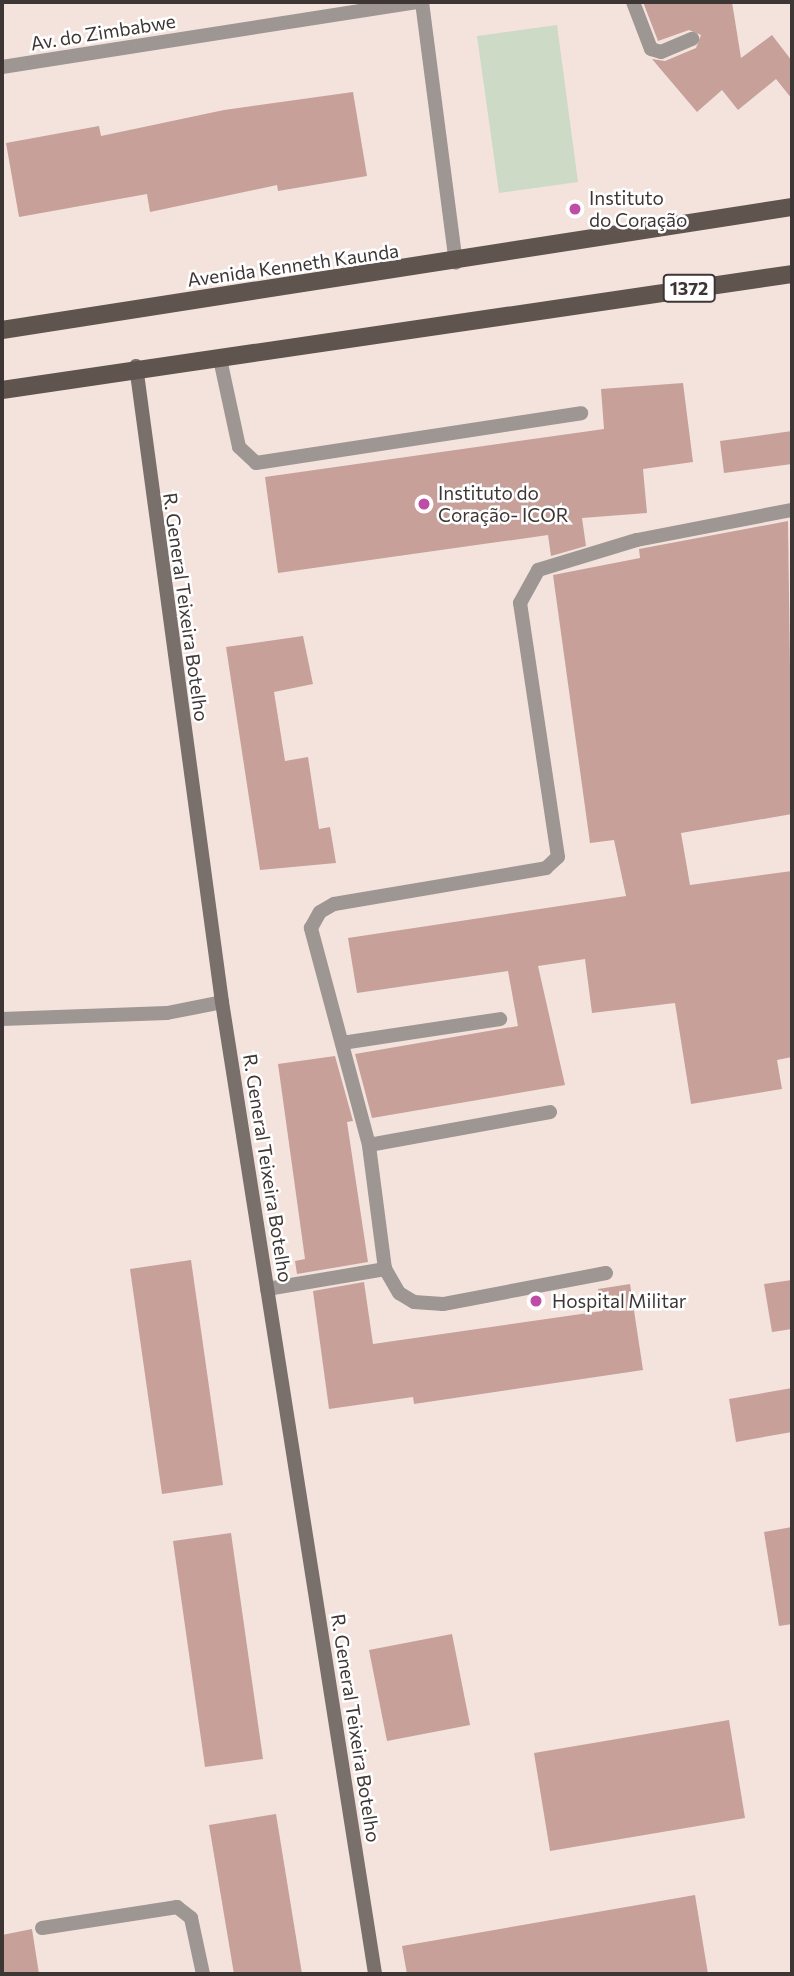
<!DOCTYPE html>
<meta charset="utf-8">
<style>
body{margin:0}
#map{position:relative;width:794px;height:1976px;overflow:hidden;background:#f4e3dd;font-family:Commissioner,sans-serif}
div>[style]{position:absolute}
.green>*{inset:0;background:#cddac5}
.building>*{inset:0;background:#c7a09a}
.lane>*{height:14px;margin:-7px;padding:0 7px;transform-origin:7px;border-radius:7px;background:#9d9693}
.street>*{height:14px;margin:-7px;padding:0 7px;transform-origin:7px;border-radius:7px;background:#9d9693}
.secondary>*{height:14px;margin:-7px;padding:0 7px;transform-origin:7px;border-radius:7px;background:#796f6b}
.primary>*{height:18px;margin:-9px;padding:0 9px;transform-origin:9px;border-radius:9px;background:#60544f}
.dots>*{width:19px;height:19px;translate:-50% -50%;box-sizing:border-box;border:4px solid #fff;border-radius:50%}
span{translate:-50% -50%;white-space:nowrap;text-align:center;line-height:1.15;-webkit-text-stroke:5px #fff;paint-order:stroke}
.shield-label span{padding:2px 5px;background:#fff;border:2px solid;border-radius:5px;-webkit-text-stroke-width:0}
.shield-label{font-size:18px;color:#3d3634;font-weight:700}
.street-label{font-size:19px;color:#3d3634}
.poi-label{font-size:19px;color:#3d3634}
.left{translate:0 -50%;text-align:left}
.frame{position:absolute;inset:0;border:4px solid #3d3634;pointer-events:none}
</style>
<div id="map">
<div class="green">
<i style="clip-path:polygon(557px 25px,578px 182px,499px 193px,477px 36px)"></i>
</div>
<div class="building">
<i style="clip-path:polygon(643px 2px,732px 2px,741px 58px,772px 35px,792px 61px,792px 99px,776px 79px,738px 110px,722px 90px,697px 112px,652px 59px,665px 61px,696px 48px,701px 35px,689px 30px,658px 41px)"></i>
<i style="clip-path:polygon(353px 92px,367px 176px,278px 191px,277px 185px,150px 212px,147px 194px,19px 217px,6px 143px,99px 126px,101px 136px,224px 110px)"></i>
<i style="clip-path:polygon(683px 383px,693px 462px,643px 469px,647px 513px,582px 518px,586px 546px,551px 556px,548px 535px,278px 573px,265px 477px,604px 429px,601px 389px)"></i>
<i style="clip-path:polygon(792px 431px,792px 464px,724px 473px,720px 441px)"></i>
<i style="clip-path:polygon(788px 521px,792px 814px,681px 833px,690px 885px,792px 871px,792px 1057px,777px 1060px,782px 1089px,691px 1104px,675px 1003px,592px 1013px,585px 959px,538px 966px,565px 1085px,372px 1118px,355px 1054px,518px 1026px,508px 971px,357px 993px,348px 938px,626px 896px,614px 840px,590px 843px,553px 575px,640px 558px,639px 549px)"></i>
<i style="clip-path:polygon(303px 636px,313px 684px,274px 692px,285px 761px,308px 757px,319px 829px,330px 827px,336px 863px,260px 870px,226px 647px)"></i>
<i style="clip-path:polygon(335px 1056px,353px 1121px,347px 1122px,368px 1262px,297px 1274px,295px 1261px,305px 1259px,278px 1064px)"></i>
<i style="clip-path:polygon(191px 1260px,223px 1485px,162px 1494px,130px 1269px)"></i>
<i style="clip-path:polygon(792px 1280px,792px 1329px,772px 1332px,764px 1284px)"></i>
<i style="clip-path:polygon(364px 1282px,373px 1344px,602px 1311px,598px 1289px,630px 1284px,643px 1370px,414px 1404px,413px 1397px,329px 1409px,313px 1291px)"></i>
<i style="clip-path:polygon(792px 1388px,792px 1432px,736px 1442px,729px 1399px)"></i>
<i style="clip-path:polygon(792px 1527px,792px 1624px,779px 1626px,764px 1532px)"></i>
<i style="clip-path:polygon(231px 1533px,263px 1759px,205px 1767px,173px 1541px)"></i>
<i style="clip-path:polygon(452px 1634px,470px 1725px,387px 1741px,369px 1650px)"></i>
<i style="clip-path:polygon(729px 1720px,745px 1818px,550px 1851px,534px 1753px)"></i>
<i style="clip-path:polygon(276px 1814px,302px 1974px,234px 1974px,209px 1825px)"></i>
<i style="clip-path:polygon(695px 1895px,708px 1974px,407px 1974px,402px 1946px)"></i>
<i style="clip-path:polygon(32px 1929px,39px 1974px,2px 1974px,2px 1935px)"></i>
</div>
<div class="lane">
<i style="left:633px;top:2px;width:50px;rotate:69deg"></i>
<i style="left:651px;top:49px;width:10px;rotate:17deg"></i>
<i style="left:661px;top:52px;width:34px;rotate:-23deg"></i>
<i style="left:220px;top:359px;width:90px;rotate:77.8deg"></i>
<i style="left:239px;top:447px;width:23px;rotate:43deg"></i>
<i style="left:256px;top:463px;width:329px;rotate:-8.7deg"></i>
<i style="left:2px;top:1019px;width:165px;rotate:-2.1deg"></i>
<i style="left:167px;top:1013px;width:56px;rotate:-11.3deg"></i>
<i style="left:342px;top:1043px;width:160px;rotate:-8.6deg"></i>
<i style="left:369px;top:1145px;width:184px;rotate:-10.3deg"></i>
<i style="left:606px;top:1273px;width:166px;rotate:169.2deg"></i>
<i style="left:443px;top:1304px;width:29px;rotate:-176deg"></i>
<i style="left:414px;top:1302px;width:17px;rotate:-149deg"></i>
<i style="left:399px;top:1293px;width:28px;rotate:-120deg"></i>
<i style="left:385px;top:1269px;width:125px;rotate:-97.4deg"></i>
<i style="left:369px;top:1145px;width:225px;rotate:-105deg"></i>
<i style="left:311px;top:928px;width:18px;rotate:-61deg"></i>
<i style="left:320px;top:912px;width:16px;rotate:-30deg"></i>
<i style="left:334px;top:904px;width:215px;rotate:-9.6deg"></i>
<i style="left:546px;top:868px;width:16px;rotate:-43deg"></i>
<i style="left:558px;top:857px;width:257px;rotate:-98.5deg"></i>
<i style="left:520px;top:603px;width:38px;rotate:-61deg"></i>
<i style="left:538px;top:570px;width:103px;rotate:-16.9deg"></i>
<i style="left:637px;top:540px;width:158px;rotate:-11deg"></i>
<i style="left:267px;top:1289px;width:120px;rotate:-9.6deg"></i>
<i style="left:42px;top:1928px;width:137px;rotate:-8.8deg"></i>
<i style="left:177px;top:1907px;width:18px;rotate:38deg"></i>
<i style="left:191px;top:1918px;width:57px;rotate:77.9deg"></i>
</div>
<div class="street">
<i style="left:422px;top:2px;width:263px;rotate:82.6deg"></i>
<i style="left:2px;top:67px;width:420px;rotate:-8.9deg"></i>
</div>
<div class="secondary">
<i style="left:136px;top:366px;width:642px;rotate:82.3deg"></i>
<i style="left:222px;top:1002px;width:984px;rotate:81.05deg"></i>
</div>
<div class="primary">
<i style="left:2px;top:330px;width:800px;rotate:-8.85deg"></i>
<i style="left:2px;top:390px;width:798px;rotate:-8.35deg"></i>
</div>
<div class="dots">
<i style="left:575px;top:209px;background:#be4da8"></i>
<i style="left:424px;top:504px;background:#be4da8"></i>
<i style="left:536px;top:1301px;background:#be4da8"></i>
</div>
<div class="shield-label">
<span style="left:689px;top:288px">1372</span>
</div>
<div class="street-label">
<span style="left:103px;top:32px;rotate:-9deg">Av. do Zimbabwe</span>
<span style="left:293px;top:265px;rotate:-8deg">Avenida Kenneth Kaunda</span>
<span style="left:186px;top:607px;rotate:82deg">R. General Teixeira Botelho</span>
<span style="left:268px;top:1168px;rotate:81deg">R. General Teixeira Botelho</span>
<span style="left:356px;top:1728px;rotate:81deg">R. General Teixeira Botelho</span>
</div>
<div class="poi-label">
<span class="left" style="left:589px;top:209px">Instituto<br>do Coração</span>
<span class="left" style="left:438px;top:504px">Instituto do<br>Coração- ICOR</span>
<span class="left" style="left:552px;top:1301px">Hospital Militar</span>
</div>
<div class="frame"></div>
</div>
